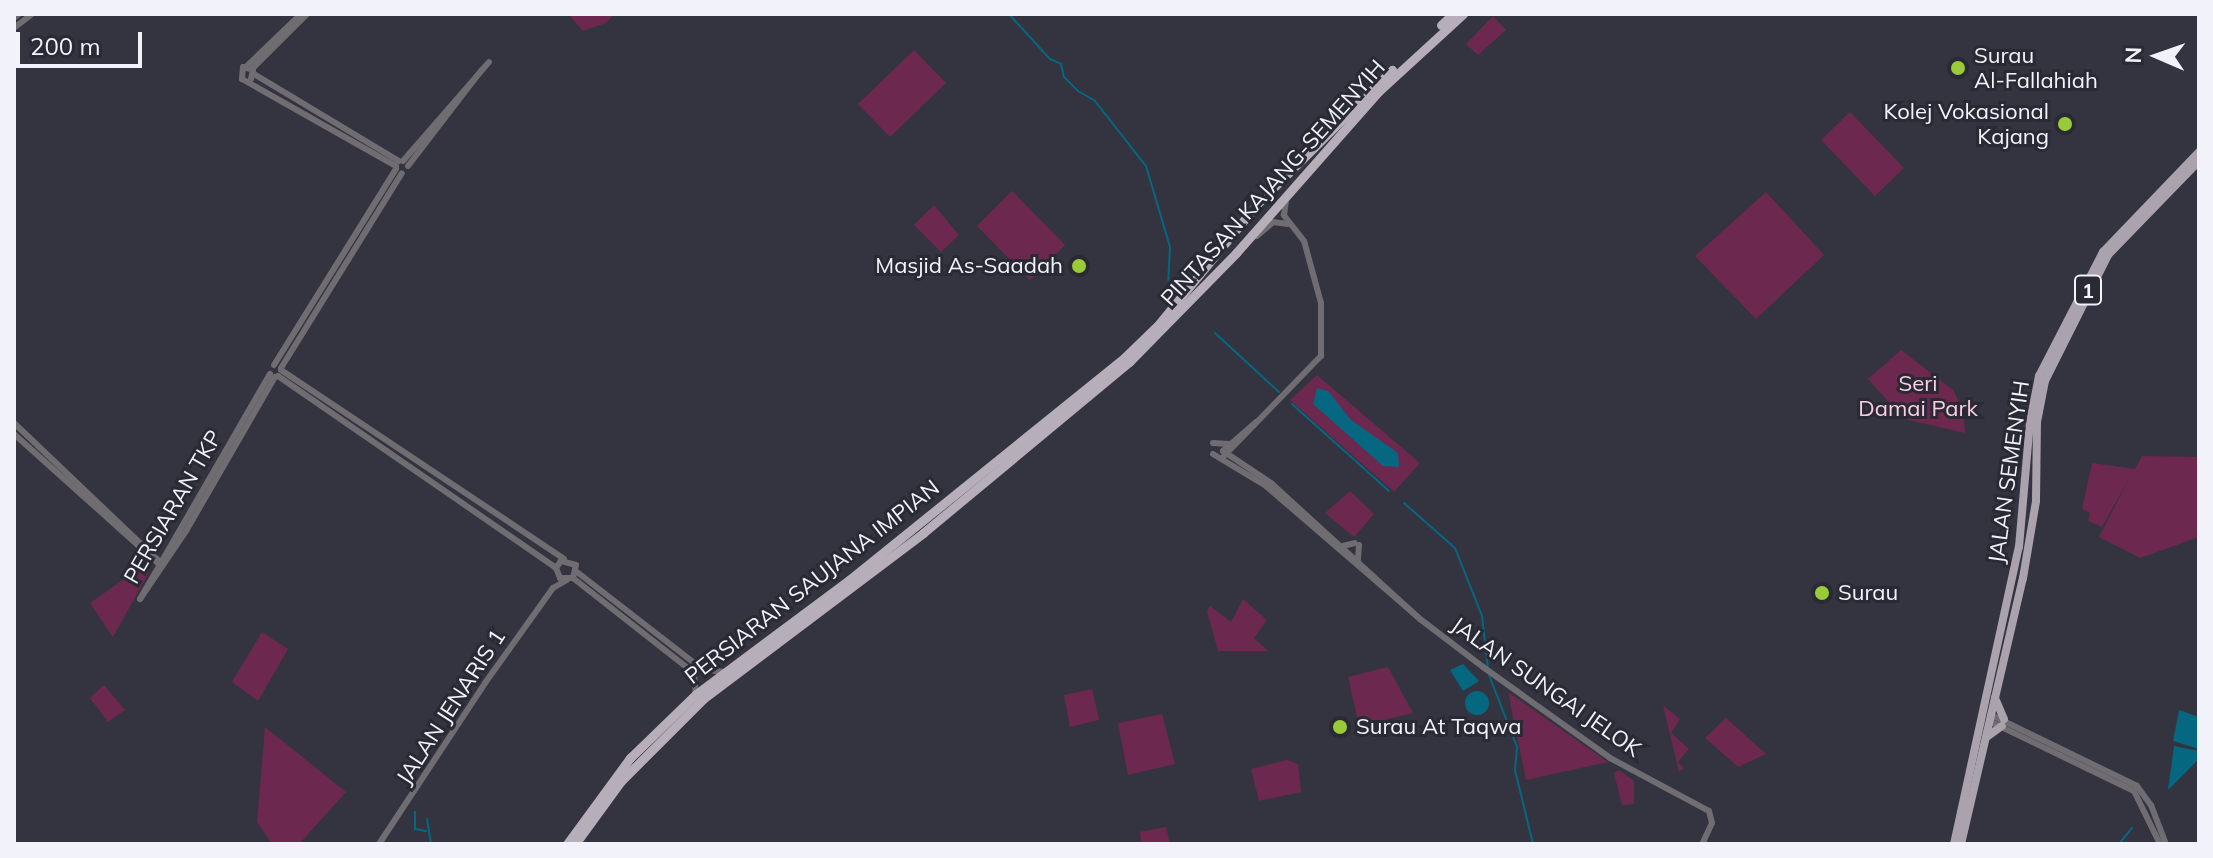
<!DOCTYPE html>
<style>
body{margin:0}
#map{position:relative;width:2213px;height:858px;overflow:hidden;background:#343440;font-family:Mulish,sans-serif}
div>[style]{position:absolute}
.green>*{inset:0;background:#6c284e}
.water>*{inset:0;background:#066780}
.round{border-radius:50%}
.stream>*{height:2px;margin:-1px;padding:0 1px;transform-origin:1px;border-radius:1px;background:#066780}
.tertiary>*{height:6px;margin:-3px;padding:0 3px;transform-origin:3px;border-radius:3px;background:#706d72}
.primary>*{height:8px;margin:-4px;padding:0 4px;transform-origin:4px;border-radius:4px;background:#aaa3ad}
.trunk>*{height:9px;margin:-4.5px;padding:0 4.5px;transform-origin:4.5px;border-radius:4.5px;background:#b6aeb8}
.dots>*{width:22px;height:22px;translate:-50% -50%;box-sizing:border-box;border:4px solid #2a2a35;border-radius:50%}
span{translate:-50% -50%;white-space:nowrap;text-align:center;line-height:1.15;-webkit-text-stroke:6px #2a2a35;paint-order:stroke}
.shield-label span{padding:2px 6px;background:#2a2a35;border:2px solid;border-radius:6px;-webkit-text-stroke-width:0}
.shield-label{font-size:20px;color:#f2f2fa;font-weight:700}
.poi-label{font-size:22px;color:#f2f2fa}
.left{translate:0 -50%;text-align:left}
.right{translate:-100% -50%;text-align:right}
.street-label{font-size:22px;color:#f2f2fa}
.park-label{font-size:22px;color:#f9cee2}
.frame{position:absolute;inset:0;border:16px solid #f2f2fa;pointer-events:none}
.north{position:absolute;left:2117px;top:16px;width:80px;height:80px;-webkit-text-stroke:6px #2a2a35;paint-order:stroke;rotate:272deg;font-size:22px;font-weight:700;line-height:32px;text-align:center;color:#f2f2fa}
.north::after{content:'';display:block;margin:auto;width:28px;height:36px;background:#f2f2fa;clip-path:polygon(50% 0,100% 100%,50% 72%,0 100%)}
.scale{position:absolute;left:16px;top:32px;width:126px;height:36px;box-sizing:border-box;border:4px solid #f2f2fa;border-top:0;padding-left:10px;font-size:24px;line-height:28px;white-space:nowrap;color:#f2f2fa;-webkit-text-stroke:6px #2a2a35;paint-order:stroke}
</style>
<div id="map">
<div class="green">
<i style="clip-path:polygon(568px 14px,614px 14px,606px 23px,583px 31px)"></i>
<i style="clip-path:polygon(1493px 16px,1506px 30px,1478px 55px,1466px 44px)"></i>
<i style="clip-path:polygon(914px 50px,946px 83px,890px 137px,858px 104px)"></i>
<i style="clip-path:polygon(1850px 112px,1904px 168px,1875px 196px,1821px 140px)"></i>
<i style="clip-path:polygon(1012px 191px,1065px 245px,1030px 280px,977px 226px)"></i>
<i style="clip-path:polygon(1766px 192px,1824px 255px,1756px 319px,1695px 256px)"></i>
<i style="clip-path:polygon(934px 205px,959px 235px,941px 252px,914px 225px)"></i>
<i style="clip-path:polygon(1901px 350px,1953px 390px,1963px 409px,1965px 433px,1904px 419px,1868px 379px)"></i>
<i style="clip-path:polygon(1317px 375px,1420px 463px,1394px 492px,1290px 400px)"></i>
<i style="clip-path:polygon(2142px 456px,2199px 457px,2199px 537px,2140px 558px,2099px 537px,2130px 477px,2102px 527px,2088px 521px,2090px 513px,2082px 509px,2092px 463px,2135px 469px)"></i>
<i style="clip-path:polygon(1350px 491px,1374px 514px,1354px 537px,1325px 513px)"></i>
<i style="clip-path:polygon(148px 562px,148px 574px,113px 637px,90px 603px)"></i>
<i style="clip-path:polygon(1243px 599px,1267px 620px,1254px 638px,1268px 651px,1218px 651px,1207px 611px,1210px 606px,1231px 622px)"></i>
<i style="clip-path:polygon(262px 632px,288px 649px,258px 701px,232px 682px)"></i>
<i style="clip-path:polygon(1388px 667px,1413px 713px,1359px 726px,1348px 677px)"></i>
<i style="clip-path:polygon(104px 685px,125px 710px,108px 722px,90px 698px)"></i>
<i style="clip-path:polygon(1092px 689px,1099px 720px,1070px 727px,1064px 695px)"></i>
<i style="clip-path:polygon(1508px 692px,1608px 762px,1526px 780px)"></i>
<i style="clip-path:polygon(1663px 705px,1680px 719px,1671px 733px,1689px 749px,1678px 762px,1684px 768px,1679px 772px)"></i>
<i style="clip-path:polygon(1162px 714px,1175px 764px,1128px 775px,1118px 723px)"></i>
<i style="clip-path:polygon(1726px 718px,1766px 754px,1738px 767px,1705px 738px)"></i>
<i style="clip-path:polygon(265px 727px,346px 792px,299px 844px,272px 844px,257px 822px)"></i>
<i style="clip-path:polygon(1287px 760px,1298px 764px,1301px 792px,1259px 801px,1251px 769px)"></i>
<i style="clip-path:polygon(1619px 770px,1634px 781px,1634px 804px,1622px 805px,1614px 773px)"></i>
<i style="clip-path:polygon(1166px 827px,1170px 844px,1141px 844px,1140px 832px)"></i>
</div>
<div class="water">
<i style="clip-path:polygon(1317px 388px,1328px 391px,1351px 420px,1398px 453px,1399px 467px,1383px 466px,1313px 404px)"></i>
<i style="clip-path:polygon(1463px 664px,1479px 681px,1463px 691px,1450px 670px)"></i>
<i class="round" style="left:1465px;top:691px;width:24px;height:24px"></i>
<i style="clip-path:polygon(2179px 710px,2199px 717px,2199px 749px,2173px 741px)"></i>
<i style="clip-path:polygon(2174px 746px,2199px 751px,2199px 759px,2168px 790px)"></i>
</div>
<div class="stream">
<i style="left:1009px;top:14px;width:61px;rotate:47.7deg"></i>
<i style="left:1050px;top:59px;width:12px;rotate:24deg"></i>
<i style="left:1061px;top:64px;width:13px;rotate:77deg"></i>
<i style="left:1064px;top:77px;width:20px;rotate:45deg"></i>
<i style="left:1078px;top:91px;width:20px;rotate:30deg"></i>
<i style="left:1095px;top:101px;width:83px;rotate:51.9deg"></i>
<i style="left:1146px;top:166px;width:84px;rotate:73.5deg"></i>
<i style="left:1170px;top:247px;width:33px;rotate:93deg"></i>
<i style="left:1215px;top:333px;width:87px;rotate:42.7deg"></i>
<i style="left:1292px;top:404px;width:130px;rotate:41.9deg"></i>
<i style="left:1404px;top:503px;width:68px;rotate:41.4deg"></i>
<i style="left:1455px;top:548px;width:73px;rotate:68.3deg"></i>
<i style="left:1482px;top:616px;width:53px;rotate:83.5deg"></i>
<i style="left:1489px;top:675px;width:77px;rotate:68.7deg"></i>
<i style="left:1517px;top:747px;width:23px;rotate:95deg"></i>
<i style="left:1515px;top:770px;width:76px;rotate:76.3deg"></i>
<i style="left:415px;top:812px;width:17px;rotate:90deg"></i>
<i style="left:415px;top:829px;width:11px;rotate:10deg"></i>
<i style="left:427px;top:819px;width:25px;rotate:81deg"></i>
<i style="left:2119px;top:844px;width:21px;rotate:-51deg"></i>
</div>
<div class="tertiary">
<i style="left:14px;top:18px;width:6px;rotate:-39deg"></i>
<i style="left:14px;top:28px;width:23px;rotate:-38deg"></i>
<i style="left:247px;top:66px;width:75px;rotate:-43.9deg"></i>
<i style="left:252px;top:69px;width:78px;rotate:-45deg"></i>
<i style="left:254px;top:74px;width:169px;rotate:31deg"></i>
<i style="left:251px;top:79px;width:9px;rotate:-77deg"></i>
<i style="left:253px;top:70px;width:10px;rotate:-163deg"></i>
<i style="left:243px;top:67px;width:12px;rotate:95deg"></i>
<i style="left:242px;top:79px;width:177px;rotate:29.5deg"></i>
<i style="left:403px;top:161px;width:131px;rotate:-49deg"></i>
<i style="left:408px;top:166px;width:120px;rotate:-52.5deg"></i>
<i style="left:1257px;top:236px;width:21px;rotate:-41deg"></i>
<i style="left:1273px;top:222px;width:15px;rotate:8deg"></i>
<i style="left:274px;top:365px;width:231px;rotate:-58.1deg"></i>
<i style="left:281px;top:368px;width:229px;rotate:-58.2deg"></i>
<i style="left:281px;top:370px;width:340px;rotate:33.7deg"></i>
<i style="left:278px;top:376px;width:338px;rotate:34.6deg"></i>
<i style="left:14px;top:423px;width:204px;rotate:43.6deg"></i>
<i style="left:14px;top:434px;width:198px;rotate:41.9deg"></i>
<i style="left:1213px;top:443px;width:16px;rotate:4deg"></i>
<i style="left:1223px;top:451px;width:58px;rotate:33.7deg"></i>
<i style="left:1271px;top:483px;width:202px;rotate:42.4deg"></i>
<i style="left:1420px;top:619px;width:79px;rotate:37.3deg"></i>
<i style="left:1483px;top:667px;width:156px;rotate:35.6deg"></i>
<i style="left:1610px;top:758px;width:112px;rotate:28.2deg"></i>
<i style="left:1709px;top:811px;width:12px;rotate:76deg"></i>
<i style="left:1712px;top:823px;width:23px;rotate:115deg"></i>
<i style="left:1223px;top:451px;width:44px;rotate:-41.3deg"></i>
<i style="left:1213px;top:454px;width:62px;rotate:31.1deg"></i>
<i style="left:1266px;top:486px;width:201px;rotate:40.8deg"></i>
<i style="left:1223px;top:457px;width:141px;rotate:-45.9deg"></i>
<i style="left:1321px;top:356px;width:53px;rotate:-90deg"></i>
<i style="left:1321px;top:303px;width:64px;rotate:-105.3deg"></i>
<i style="left:1304px;top:241px;width:33px;rotate:-128deg"></i>
<i style="left:1284px;top:215px;width:15px;rotate:-82deg"></i>
<i style="left:1343px;top:546px;width:12px;rotate:-14deg"></i>
<i style="left:1358px;top:559px;width:14px;rotate:-86deg"></i>
<i style="left:577px;top:572px;width:158px;rotate:37.8deg"></i>
<i style="left:702px;top:669px;width:22px;rotate:8deg"></i>
<i style="left:573px;top:578px;width:13px;rotate:-77deg"></i>
<i style="left:576px;top:565px;width:16px;rotate:-165deg"></i>
<i style="left:561px;top:561px;width:9px;rotate:126deg"></i>
<i style="left:556px;top:568px;width:11px;rotate:68deg"></i>
<i style="left:560px;top:578px;width:13px"></i>
<i style="left:573px;top:578px;width:154px;rotate:38.1deg"></i>
<i style="left:694px;top:673px;width:21px;rotate:85deg"></i>
<i style="left:140px;top:599px;width:82px;rotate:-55.9deg"></i>
<i style="left:186px;top:531px;width:178px;rotate:-60deg"></i>
<i style="left:140px;top:599px;width:260px;rotate:-60deg"></i>
<i style="left:1991px;top:715px;width:162px;rotate:25.9deg"></i>
<i style="left:2137px;top:786px;width:24px;rotate:54deg"></i>
<i style="left:2151px;top:805px;width:42px;rotate:69deg"></i>
<i style="left:1989px;top:721px;width:161px;rotate:25.8deg"></i>
<i style="left:2134px;top:791px;width:59px;rotate:63.9deg"></i>
<i style="left:379px;top:844px;width:193px;rotate:-56.6deg"></i>
<i style="left:485px;top:683px;width:117px;rotate:-54.4deg"></i>
<i style="left:553px;top:588px;width:16px;rotate:-30deg"></i>
</div>
<div class="primary">
<i style="left:1995px;top:698px;width:23px;rotate:67deg"></i>
<i style="left:1988px;top:736px;width:17px;rotate:-36deg"></i>
<i style="left:1954px;top:844px;width:304px;rotate:-77.7deg"></i>
<i style="left:2019px;top:547px;width:125px;rotate:-85deg"></i>
<i style="left:2030px;top:422px;width:47px;rotate:-78.9deg"></i>
<i style="left:2039px;top:376px;width:140px;rotate:-62.7deg"></i>
<i style="left:2103px;top:252px;width:139px;rotate:-46.2deg"></i>
<i style="left:1961px;top:844px;width:273px;rotate:-76.9deg"></i>
<i style="left:2023px;top:578px;width:78px;rotate:-80.4deg"></i>
<i style="left:2036px;top:501px;width:79px;rotate:-89.3deg"></i>
<i style="left:2037px;top:422px;width:42px;rotate:-79deg"></i>
<i style="left:2045px;top:381px;width:141px;rotate:-63.4deg"></i>
<i style="left:2108px;top:255px;width:131px;rotate:-45.9deg"></i>
</div>
<div class="trunk">
<i style="left:1441px;top:25px;width:16px;rotate:-43deg"></i>
<i style="left:567px;top:844px;width:107px;rotate:-53.8deg"></i>
<i style="left:630px;top:758px;width:92px;rotate:-44.1deg"></i>
<i style="left:696px;top:694px;width:191px;rotate:-36.7deg"></i>
<i style="left:849px;top:580px;width:353px;rotate:-38.9deg"></i>
<i style="left:1124px;top:358px;width:47px;rotate:-44.1deg"></i>
<i style="left:1158px;top:325px;width:158px;rotate:-50.7deg"></i>
<i style="left:1258px;top:203px;width:189px;rotate:-44.8deg"></i>
<i style="left:575px;top:844px;width:78px;rotate:-53.9deg"></i>
<i style="left:621px;top:781px;width:116px;rotate:-45deg"></i>
<i style="left:703px;top:699px;width:276px;rotate:-37deg"></i>
<i style="left:923px;top:533px;width:268px;rotate:-39.7deg"></i>
<i style="left:1129px;top:362px;width:153px;rotate:-45.5deg"></i>
<i style="left:1236px;top:253px;width:216px;rotate:-48.6deg"></i>
<i style="left:1379px;top:91px;width:114px;rotate:-42.5deg"></i>
</div>
<div class="dots">
<i style="left:1958px;top:68px;background:#98cb37"></i>
<i style="left:2065px;top:124px;background:#98cb37"></i>
<i style="left:1079px;top:266px;background:#98cb37"></i>
<i style="left:1822px;top:593px;background:#98cb37"></i>
<i style="left:1340px;top:727px;background:#98cb37"></i>
</div>
<div class="shield-label">
<span style="left:2088px;top:290px">1</span>
</div>
<div class="poi-label">
<span class="left" style="left:1974px;top:68px">Surau<br>Al-Fallahiah</span>
<span class="right" style="left:2049px;top:124px">Kolej Vokasional<br>Kajang</span>
<span class="right" style="left:1063px;top:266px">Masjid As-Saadah</span>
<span class="left" style="left:1838px;top:593px">Surau</span>
<span class="left" style="left:1356px;top:727px">Surau At Taqwa</span>
</div>
<div class="street-label">
<span style="left:1273px;top:183px;rotate:-48deg">PINTASAN KAJANG-SEMENYIH</span>
<span style="left:2009px;top:472px;rotate:-82deg">JALAN SEMENYIH</span>
<span style="left:173px;top:507px;rotate:-60deg">PERSIARAN TKP</span>
<span style="left:812px;top:582px;rotate:-38deg">PERSIARAN SAUJANA IMPIAN</span>
<span style="left:1546px;top:687px;rotate:35deg">JALAN SUNGAI JELOK</span>
<span style="left:451px;top:707px;rotate:-57deg">JALAN JENARIS 1</span>
</div>
<div class="park-label">
<span style="left:1918px;top:396px">Seri<br>Damai Park</span>
</div>
<div class="frame"></div>
<div class="north">N</div>
<div class="scale">200 m</div>
</div>
